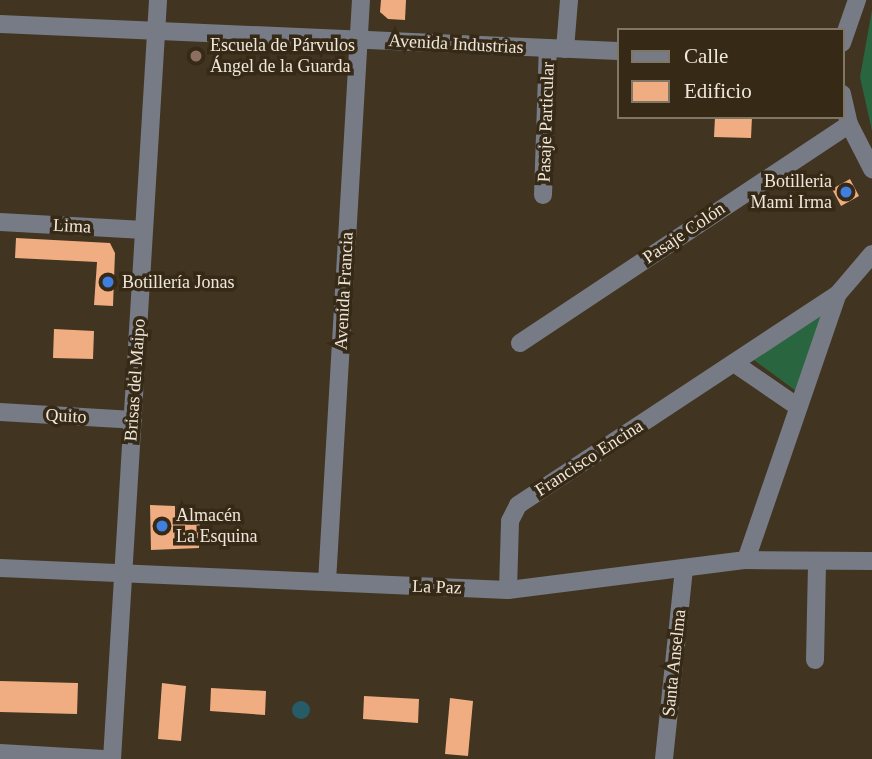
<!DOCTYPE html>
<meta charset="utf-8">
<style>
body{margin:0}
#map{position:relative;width:872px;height:759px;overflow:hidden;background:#413421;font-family:"Times New Roman",serif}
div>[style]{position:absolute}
.green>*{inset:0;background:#29653e}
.water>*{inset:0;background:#265c67}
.round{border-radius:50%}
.building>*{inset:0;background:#f0ad81}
.minor>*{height:18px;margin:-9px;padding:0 9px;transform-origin:9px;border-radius:9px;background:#767b85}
.dots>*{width:19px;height:19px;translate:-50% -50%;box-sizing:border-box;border:4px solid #362a17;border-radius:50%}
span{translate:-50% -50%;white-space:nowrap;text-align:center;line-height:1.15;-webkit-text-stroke:7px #362a17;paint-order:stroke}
.street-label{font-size:18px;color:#efe7db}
.poi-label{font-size:18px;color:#efe7db}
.left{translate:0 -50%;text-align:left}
.right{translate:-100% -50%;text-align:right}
.legend{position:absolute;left:617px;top:28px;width:228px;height:91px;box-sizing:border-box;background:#362a17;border:2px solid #807665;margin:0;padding:9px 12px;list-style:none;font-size:21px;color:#efe7db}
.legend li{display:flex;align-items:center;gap:14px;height:35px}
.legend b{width:35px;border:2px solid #807665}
</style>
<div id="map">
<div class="green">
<i style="clip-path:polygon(872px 10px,872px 131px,860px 77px)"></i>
<i style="clip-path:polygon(824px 309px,796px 391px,751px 358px)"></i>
</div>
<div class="water">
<i class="round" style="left:292px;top:701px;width:18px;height:18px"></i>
</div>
<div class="building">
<i style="clip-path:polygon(381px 0,406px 0,405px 20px,388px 19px,380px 12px)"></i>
<i style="clip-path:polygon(715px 117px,752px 117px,751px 138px,714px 137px)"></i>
<i style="clip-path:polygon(850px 179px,859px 196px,841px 206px,832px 189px)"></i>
<i style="clip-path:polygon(16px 238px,110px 243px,115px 253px,113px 306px,94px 305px,97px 262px,15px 258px)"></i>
<i style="clip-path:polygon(54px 329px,94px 331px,93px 359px,53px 358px)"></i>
<i style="clip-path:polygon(150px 505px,175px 506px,175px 516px,200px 517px,199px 548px,151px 550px)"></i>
<i style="clip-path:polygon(0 681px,78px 683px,77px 714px,0 712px)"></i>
<i style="clip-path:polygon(162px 683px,186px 686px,181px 741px,158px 739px)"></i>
<i style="clip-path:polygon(211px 688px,266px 691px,265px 715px,210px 711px)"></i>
<i style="clip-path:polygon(364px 696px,419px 699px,418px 723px,363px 719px)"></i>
<i style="clip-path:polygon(450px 698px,473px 701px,468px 756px,445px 754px)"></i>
</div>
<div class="minor">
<i style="left:0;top:24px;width:619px;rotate:2.5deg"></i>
<i style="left:842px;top:43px;width:46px;rotate:-70.8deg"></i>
<i style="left:565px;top:49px;width:49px;rotate:-85.3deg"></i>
<i style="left:842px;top:94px;width:31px;rotate:77deg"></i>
<i style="left:849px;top:124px;width:51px;rotate:62.9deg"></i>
<i style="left:543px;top:195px;width:147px;rotate:-88.1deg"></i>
<i style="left:0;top:222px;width:144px;rotate:3.2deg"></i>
<i style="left:520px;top:343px;width:395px;rotate:-33.6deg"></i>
<i style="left:734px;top:363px;width:78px;rotate:34.5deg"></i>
<i style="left:0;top:412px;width:133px;rotate:3.4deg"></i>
<i style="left:746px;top:560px;width:280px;rotate:-71deg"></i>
<i style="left:0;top:568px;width:508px;rotate:2.48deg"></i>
<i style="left:508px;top:590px;width:240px;rotate:-7.2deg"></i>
<i style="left:746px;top:560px;width:126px;rotate:0.5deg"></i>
<i style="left:327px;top:582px;width:583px;rotate:-86.66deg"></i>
<i style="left:508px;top:590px;width:69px;rotate:-88.3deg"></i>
<i style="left:510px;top:521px;width:18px;rotate:-63deg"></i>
<i style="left:518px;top:505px;width:382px;rotate:-33.4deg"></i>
<i style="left:837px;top:295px;width:54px;rotate:-49.5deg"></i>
<i style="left:815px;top:660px;width:99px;rotate:-88.8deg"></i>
<i style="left:0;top:753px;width:104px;rotate:3.3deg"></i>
<i style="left:112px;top:759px;width:760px;rotate:-86.53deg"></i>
<i style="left:664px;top:759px;width:192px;rotate:-84deg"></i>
</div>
<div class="dots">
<i style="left:196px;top:56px;background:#8d6e63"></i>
<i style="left:846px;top:192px;background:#3f7fe0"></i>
<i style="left:108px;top:282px;background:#3f7fe0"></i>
<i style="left:162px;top:526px;background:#3f7fe0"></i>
</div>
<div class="street-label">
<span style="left:456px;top:44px;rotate:3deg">Avenida Industrias</span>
<span style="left:546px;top:122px;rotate:-88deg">Pasaje Particular</span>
<span style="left:72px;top:226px;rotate:3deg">Lima</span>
<span style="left:684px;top:233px;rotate:-34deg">Pasaje Colón</span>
<span style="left:344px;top:291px;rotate:-87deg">Avenida Francia</span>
<span style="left:135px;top:380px;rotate:-86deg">Brisas del Maipo</span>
<span style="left:66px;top:416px;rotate:3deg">Quito</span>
<span style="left:589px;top:458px;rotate:-33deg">Francisco Encina</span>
<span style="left:437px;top:587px;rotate:2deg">La Paz</span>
<span style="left:674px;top:663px;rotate:-84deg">Santa Anselma</span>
</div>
<div class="poi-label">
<span class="left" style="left:210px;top:56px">Escuela de Párvulos<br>Ángel de la Guarda</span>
<span class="right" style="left:832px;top:192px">Botilleria<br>Mami Irma</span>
<span class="left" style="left:122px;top:282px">Botillería Jonas</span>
<span class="left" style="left:176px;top:526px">Almacén<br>La Esquina</span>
</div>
<ul class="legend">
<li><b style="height:9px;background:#767b85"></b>Calle</li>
<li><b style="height:19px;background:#f0ad81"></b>Edificio</li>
</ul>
</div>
